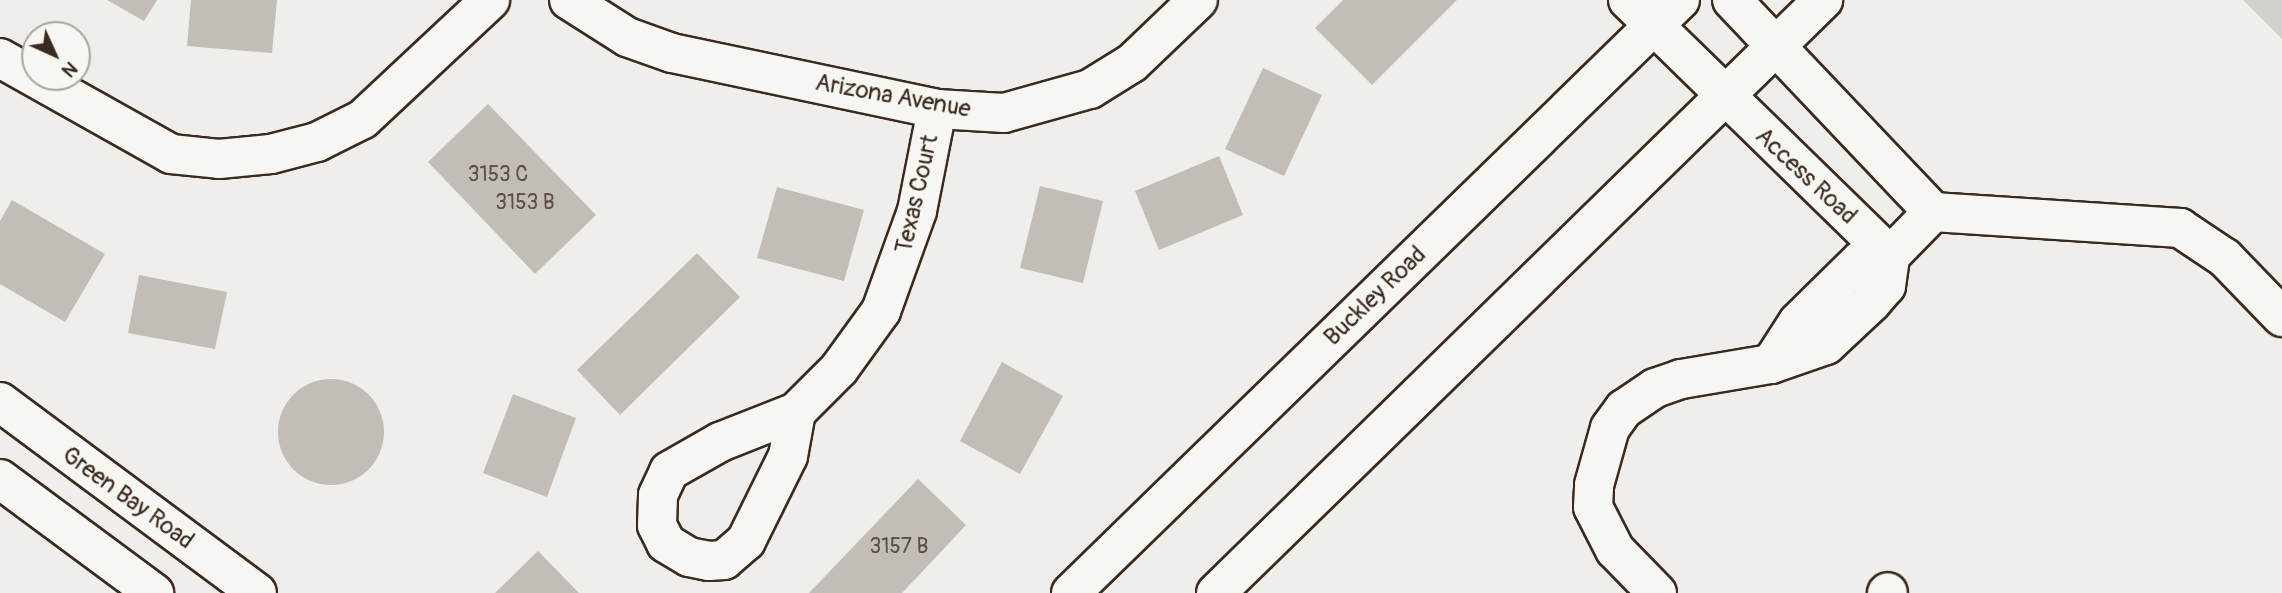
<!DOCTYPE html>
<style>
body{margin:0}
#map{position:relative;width:2282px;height:593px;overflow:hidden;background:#efeeea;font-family:Pangolin,sans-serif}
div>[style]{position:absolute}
.green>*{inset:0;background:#d4d1cc}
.building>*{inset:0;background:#c2bdb7}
.round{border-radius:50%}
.roads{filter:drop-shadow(2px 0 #3b2a1e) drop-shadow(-2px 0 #3b2a1e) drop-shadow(0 2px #3b2a1e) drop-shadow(0 -2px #3b2a1e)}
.minor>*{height:38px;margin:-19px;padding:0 19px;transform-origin:19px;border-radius:19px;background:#f6f6f2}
.major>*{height:38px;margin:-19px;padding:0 19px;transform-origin:19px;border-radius:19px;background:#f6f6f2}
.highway>*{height:38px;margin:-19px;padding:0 19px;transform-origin:19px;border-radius:19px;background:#f6f6f2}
span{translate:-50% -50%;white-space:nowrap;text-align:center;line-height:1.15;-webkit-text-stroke:7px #f6f6f2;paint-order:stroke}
.number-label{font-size:21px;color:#5d4f44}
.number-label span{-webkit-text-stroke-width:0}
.street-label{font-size:24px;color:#3b2a1e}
.north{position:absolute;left:21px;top:21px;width:70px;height:70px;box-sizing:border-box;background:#f6f6f2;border:2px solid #aba49d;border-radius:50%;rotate:135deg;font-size:19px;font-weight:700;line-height:28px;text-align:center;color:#3b2a1e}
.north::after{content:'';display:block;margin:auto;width:24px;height:32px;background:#3b2a1e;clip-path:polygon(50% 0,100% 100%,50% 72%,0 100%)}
</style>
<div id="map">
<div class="green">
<i style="clip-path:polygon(2243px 0,2282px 0,2282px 39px)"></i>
</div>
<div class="building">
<i style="clip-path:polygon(107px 0,157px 0,144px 21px)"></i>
<i style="clip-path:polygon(191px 0,277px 0,272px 53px,187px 46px)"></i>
<i style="clip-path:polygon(1343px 0,1457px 0,1372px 85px,1315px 28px)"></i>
<i style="clip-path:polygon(1263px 68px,1322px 95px,1284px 176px,1225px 149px)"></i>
<i style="clip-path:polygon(488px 104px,596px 215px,535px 274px,428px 162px)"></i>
<i style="clip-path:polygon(1219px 156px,1243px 215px,1159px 250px,1135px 191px)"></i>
<i style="clip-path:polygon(1040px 186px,1103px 201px,1083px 283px,1020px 268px)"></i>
<i style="clip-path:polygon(777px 187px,864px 210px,844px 281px,757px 258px)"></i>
<i style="clip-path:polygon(12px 200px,105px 254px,65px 322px,0 284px,0 221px)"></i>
<i style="clip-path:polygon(697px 253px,740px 297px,620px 415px,577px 370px)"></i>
<i style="clip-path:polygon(139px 275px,227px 292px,215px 349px,128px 333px)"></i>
<i style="clip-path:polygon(1002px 362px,1063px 396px,1020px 474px,960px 441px)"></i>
<i class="round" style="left:278px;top:379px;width:106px;height:106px"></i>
<i style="clip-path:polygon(513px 394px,576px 418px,547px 497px,483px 473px)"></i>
<i style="clip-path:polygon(918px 479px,966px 525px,938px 555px,902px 593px,809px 593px)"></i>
<i style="clip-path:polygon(538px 551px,579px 593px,495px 593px)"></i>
</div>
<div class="roads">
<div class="minor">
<i style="left:569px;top:0;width:69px;rotate:32.5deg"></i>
<i style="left:627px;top:37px;width:48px;rotate:19.6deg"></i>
<i style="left:672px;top:53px;width:271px;rotate:11.9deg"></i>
<i style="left:937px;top:109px;width:67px;rotate:3.4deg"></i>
<i style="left:1004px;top:113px;width:89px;rotate:-15.6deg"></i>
<i style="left:1090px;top:89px;width:49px;rotate:-31.8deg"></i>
<i style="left:1132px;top:63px;width:91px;rotate:-43.7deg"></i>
<i style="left:1628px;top:0;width:366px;rotate:44.3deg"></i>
<i style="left:1732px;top:0;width:292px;rotate:46.5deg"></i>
<i style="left:0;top:58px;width:196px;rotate:29.3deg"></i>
<i style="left:171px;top:154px;width:48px;rotate:5.9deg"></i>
<i style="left:219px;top:159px;width:52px;rotate:-5.5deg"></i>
<i style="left:271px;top:154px;width:48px;rotate:-14.6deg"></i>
<i style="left:317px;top:142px;width:51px;rotate:-26.6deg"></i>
<i style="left:363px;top:119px;width:174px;rotate:-43.1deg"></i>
<i style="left:1890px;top:256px;width:29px;rotate:172deg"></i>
<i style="left:1861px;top:260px;width:88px;rotate:135.5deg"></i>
<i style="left:1798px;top:322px;width:50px;rotate:122.7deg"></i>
<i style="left:1771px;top:364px;width:58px;rotate:-19.1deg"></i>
<i style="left:1826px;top:345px;width:62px;rotate:-43deg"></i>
<i style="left:1871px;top:303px;width:23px;rotate:-49deg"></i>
<i style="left:1886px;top:286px;width:30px;rotate:-82deg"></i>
<i style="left:1890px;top:256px;width:62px;rotate:-45.7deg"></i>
<i style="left:1933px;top:212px;width:248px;rotate:3.7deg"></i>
<i style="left:2180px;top:228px;width:54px;rotate:33.7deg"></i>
<i style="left:2225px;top:258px;width:82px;rotate:46deg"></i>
<i style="left:796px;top:412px;width:45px;rotate:100.3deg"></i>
<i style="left:788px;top:456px;width:95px;rotate:116.3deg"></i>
<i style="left:746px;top:541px;width:29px;rotate:139deg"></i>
<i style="left:724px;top:560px;width:15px;rotate:176deg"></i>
<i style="left:709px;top:561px;width:20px;rotate:-169deg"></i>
<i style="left:689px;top:557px;width:27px;rotate:-149deg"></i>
<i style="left:666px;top:543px;width:20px;rotate:-117deg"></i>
<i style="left:657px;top:525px;width:30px;rotate:-88deg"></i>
<i style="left:658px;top:495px;width:26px;rotate:-65deg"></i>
<i style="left:669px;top:471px;width:59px;rotate:-29.6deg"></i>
<i style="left:720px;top:442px;width:82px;rotate:-21.5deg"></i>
<i style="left:796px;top:412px;width:61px;rotate:-45deg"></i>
<i style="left:839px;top:369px;width:72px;rotate:-54.1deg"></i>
<i style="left:881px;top:311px;width:106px;rotate:-70.2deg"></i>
<i style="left:917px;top:211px;width:104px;rotate:-78.9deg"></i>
<i style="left:1657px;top:593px;width:60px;rotate:-134.3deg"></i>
<i style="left:1615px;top:550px;width:48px;rotate:-117.1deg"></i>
<i style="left:1593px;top:507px;width:22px;rotate:-87deg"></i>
<i style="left:1594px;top:485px;width:59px;rotate:-74.3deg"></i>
<i style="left:1610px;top:428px;width:24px;rotate:-54deg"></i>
<i style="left:1624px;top:409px;width:37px;rotate:-34deg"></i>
<i style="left:1655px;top:388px;width:28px;rotate:-19deg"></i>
<i style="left:1681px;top:379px;width:91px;rotate:-9.5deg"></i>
<i style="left:1887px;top:593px;width:1px;rotate:-45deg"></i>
</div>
<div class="major">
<i style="left:0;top:402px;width:320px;rotate:36.6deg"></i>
<i style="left:0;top:479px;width:192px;rotate:36.5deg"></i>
</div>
<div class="highway">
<i style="left:1071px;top:593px;width:850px;rotate:-44.24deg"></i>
<i style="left:1216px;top:593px;width:849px;rotate:-44.33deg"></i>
</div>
</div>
<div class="number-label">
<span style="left:498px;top:175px">3153 C</span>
<span style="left:525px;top:203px">3153 B</span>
<span style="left:899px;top:547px">3157 B</span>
</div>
<div class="street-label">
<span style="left:893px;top:96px;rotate:10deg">Arizona Avenue</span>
<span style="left:1806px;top:176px;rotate:43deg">Access Road</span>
<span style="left:917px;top:194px;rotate:-77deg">Texas Court</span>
<span style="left:1375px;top:296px;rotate:-44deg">Buckley Road</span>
<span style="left:128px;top:498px;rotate:36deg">Green Bay Road</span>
</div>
<div class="north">N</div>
</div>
